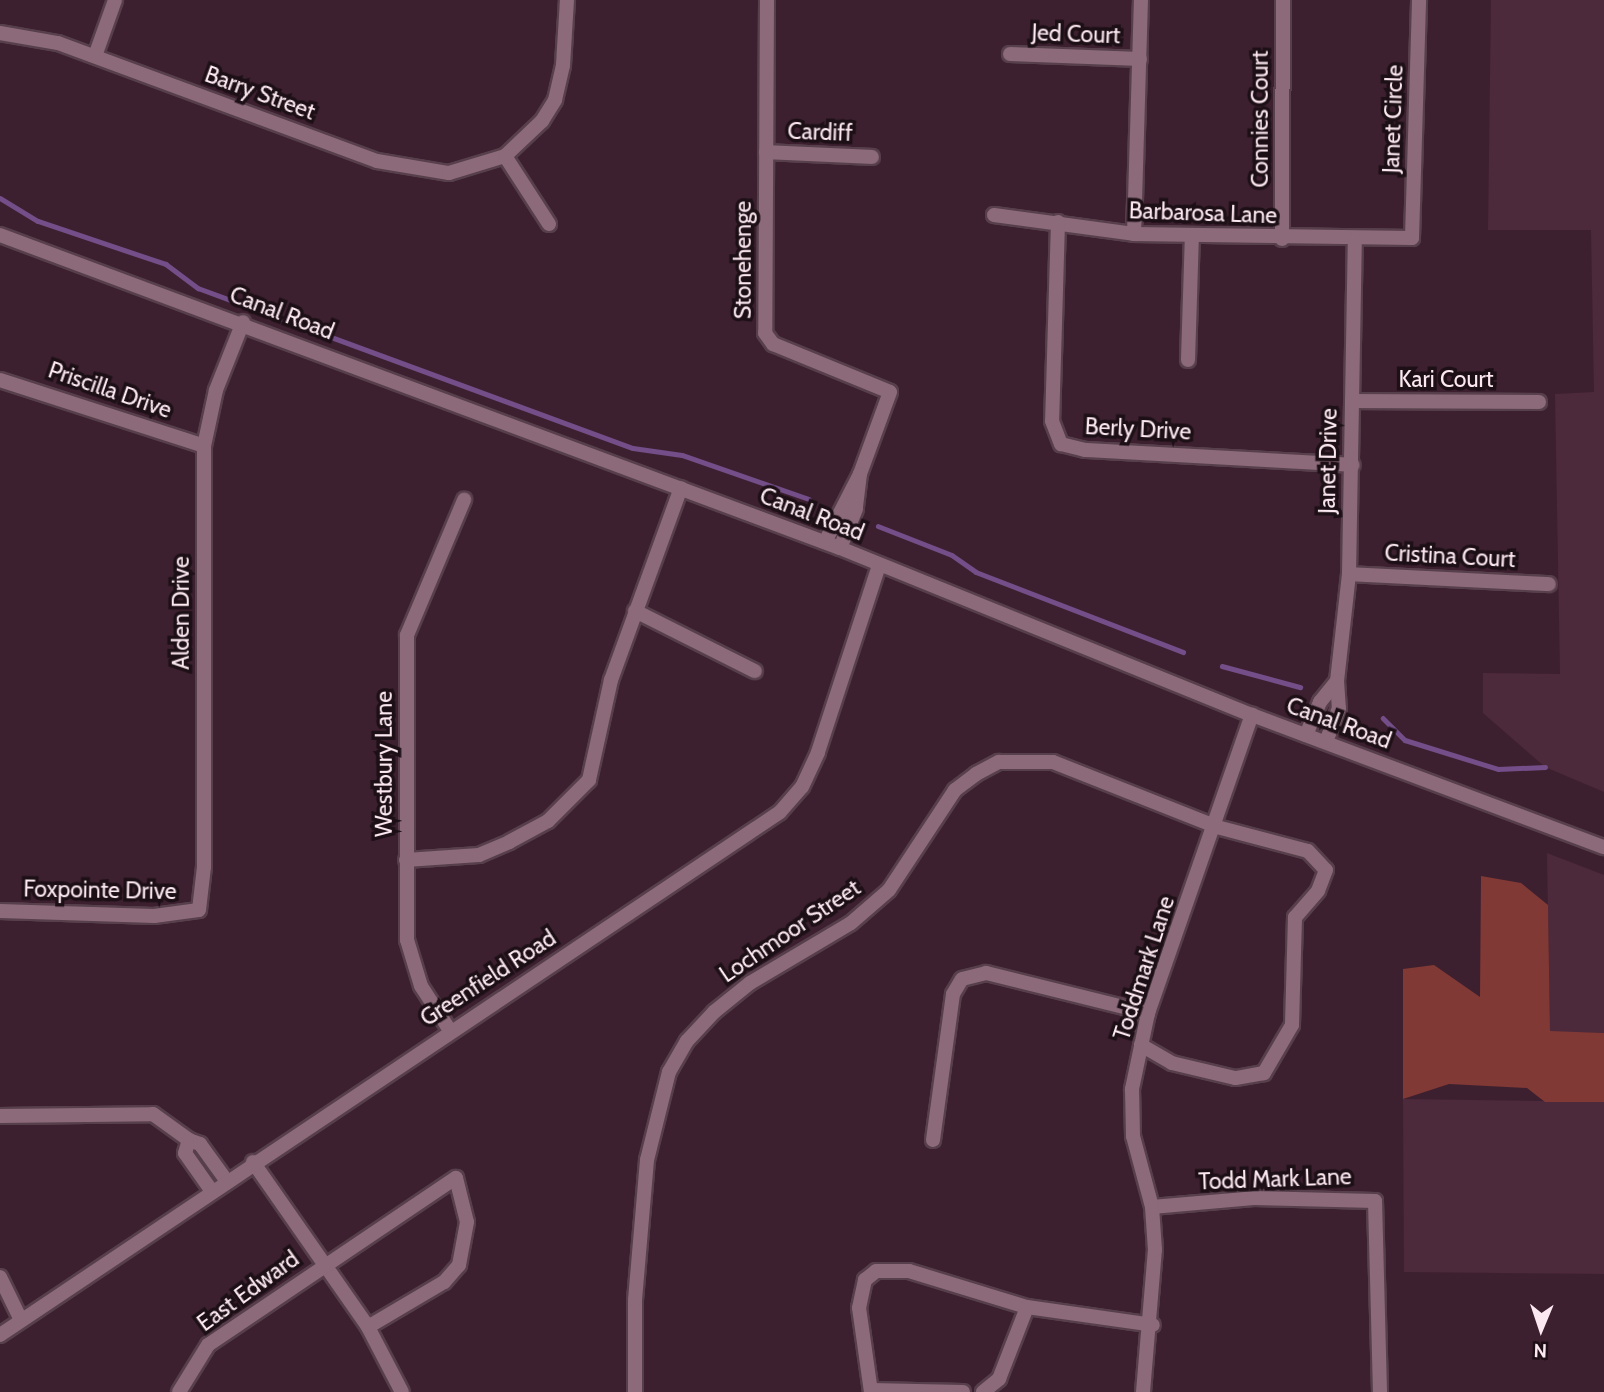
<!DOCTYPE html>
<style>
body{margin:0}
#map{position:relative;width:1604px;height:1392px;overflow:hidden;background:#3d202f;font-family:Cabin,sans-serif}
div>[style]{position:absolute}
.built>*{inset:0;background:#4c293b}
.forest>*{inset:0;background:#803934}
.stream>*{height:4.5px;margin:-2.25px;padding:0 2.25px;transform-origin:2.25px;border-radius:2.25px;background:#734e89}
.roads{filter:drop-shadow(2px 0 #573f4b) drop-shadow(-2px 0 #573f4b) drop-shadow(0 2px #573f4b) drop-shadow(0 -2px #573f4b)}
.minor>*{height:14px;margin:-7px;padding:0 7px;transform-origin:7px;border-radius:7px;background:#8c6a7a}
span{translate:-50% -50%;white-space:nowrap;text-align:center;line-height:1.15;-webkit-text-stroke:7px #1c0f15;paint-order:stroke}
.street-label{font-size:23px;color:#fce8f0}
.north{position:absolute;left:1506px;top:1294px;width:70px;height:70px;-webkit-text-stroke:5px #1c0f15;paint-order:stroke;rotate:182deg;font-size:19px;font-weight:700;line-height:28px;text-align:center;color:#fce8f0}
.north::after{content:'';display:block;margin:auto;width:24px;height:32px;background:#fce8f0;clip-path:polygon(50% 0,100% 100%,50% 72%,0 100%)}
</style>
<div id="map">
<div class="built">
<i style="clip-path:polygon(1491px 0,1604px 0,1604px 792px,1545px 767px,1483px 713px,1483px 673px,1560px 674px,1555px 394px,1594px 392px,1591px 230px,1488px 230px)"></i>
<i style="clip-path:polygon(1547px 853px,1604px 875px,1604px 1033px,1550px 1032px)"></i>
<i style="clip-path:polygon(1403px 1099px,1604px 1102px,1604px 1274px,1404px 1272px)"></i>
</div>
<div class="forest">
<i style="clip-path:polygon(1481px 876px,1521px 883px,1548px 905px,1550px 1031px,1604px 1033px,1604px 1102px,1545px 1102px,1527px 1088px,1449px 1084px,1403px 1099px,1403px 969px,1434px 965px,1480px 997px)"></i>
</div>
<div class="stream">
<i style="left:0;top:198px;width:44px;rotate:31.2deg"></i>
<i style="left:38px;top:221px;width:135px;rotate:18.6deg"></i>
<i style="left:166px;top:264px;width:40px;rotate:37deg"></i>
<i style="left:198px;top:288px;width:463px;rotate:20.2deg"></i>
<i style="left:633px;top:448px;width:49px;rotate:8.1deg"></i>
<i style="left:682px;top:455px;width:134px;rotate:19.1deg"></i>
<i style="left:878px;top:526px;width:79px;rotate:21.4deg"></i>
<i style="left:952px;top:555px;width:29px;rotate:35deg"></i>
<i style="left:976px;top:572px;width:222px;rotate:21.1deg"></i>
<i style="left:1222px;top:666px;width:81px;rotate:15.1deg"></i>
<i style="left:1383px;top:718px;width:31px;rotate:45deg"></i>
<i style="left:1405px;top:740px;width:97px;rotate:17.3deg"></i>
<i style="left:1498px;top:769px;width:47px;rotate:-2.4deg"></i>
</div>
<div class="roads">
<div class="minor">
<i style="left:767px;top:0;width:333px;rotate:90.3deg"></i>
<i style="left:765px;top:333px;width:14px;rotate:54deg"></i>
<i style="left:773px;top:344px;width:126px;rotate:22.3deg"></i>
<i style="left:890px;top:392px;width:87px;rotate:110.1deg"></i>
<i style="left:0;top:33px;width:59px;rotate:9.8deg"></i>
<i style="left:58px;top:43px;width:340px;rotate:20.3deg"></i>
<i style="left:377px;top:161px;width:73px;rotate:9.5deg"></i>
<i style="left:449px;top:173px;width:59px;rotate:-16.9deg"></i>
<i style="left:505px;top:156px;width:51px;rotate:-43.4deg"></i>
<i style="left:542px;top:121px;width:25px;rotate:-58deg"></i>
<i style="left:555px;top:100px;width:36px;rotate:-77deg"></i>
<i style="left:563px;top:65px;width:65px;rotate:-86.5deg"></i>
<i style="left:1010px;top:54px;width:130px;rotate:2.2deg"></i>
<i style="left:95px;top:56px;width:59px;rotate:-70.3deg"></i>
<i style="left:766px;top:152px;width:106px;rotate:2.7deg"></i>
<i style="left:505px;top:156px;width:81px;rotate:57.1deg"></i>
<i style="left:994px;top:215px;width:141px;rotate:7.7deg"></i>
<i style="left:1134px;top:234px;width:278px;rotate:0.8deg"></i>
<i style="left:1412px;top:238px;width:238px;rotate:-88.3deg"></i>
<i style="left:1058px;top:222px;width:199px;rotate:91.7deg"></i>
<i style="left:1052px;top:421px;width:25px;rotate:69deg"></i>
<i style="left:1061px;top:444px;width:25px;rotate:14deg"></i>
<i style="left:1085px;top:450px;width:268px;rotate:3.2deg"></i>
<i style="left:1134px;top:234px;width:234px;rotate:-88.3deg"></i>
<i style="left:0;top:235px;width:896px;rotate:20.44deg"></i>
<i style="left:840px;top:548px;width:445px;rotate:22.1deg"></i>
<i style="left:1252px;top:715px;width:376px;rotate:20.6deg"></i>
<i style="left:1282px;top:239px;width:239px;rotate:-89.8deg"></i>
<i style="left:1188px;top:360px;width:124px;rotate:-88.2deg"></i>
<i style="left:0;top:380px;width:214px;rotate:17.9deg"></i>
<i style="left:1352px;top:401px;width:187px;rotate:0.3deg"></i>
<i style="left:825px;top:542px;width:76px;rotate:-62.8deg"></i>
<i style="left:860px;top:474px;width:35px;rotate:97deg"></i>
<i style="left:856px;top:509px;width:42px;rotate:112.3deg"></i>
<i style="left:1349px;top:574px;width:200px;rotate:2.9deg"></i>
<i style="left:635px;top:611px;width:134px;rotate:26.6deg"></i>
<i style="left:1337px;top:681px;width:108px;rotate:-83.6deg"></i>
<i style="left:1349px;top:574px;width:334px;rotate:-89deg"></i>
<i style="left:1306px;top:735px;width:36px;rotate:-67deg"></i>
<i style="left:1320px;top:702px;width:27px;rotate:-51deg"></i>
<i style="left:1337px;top:681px;width:27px;rotate:86deg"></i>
<i style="left:1339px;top:708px;width:36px;rotate:111deg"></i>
<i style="left:406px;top:860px;width:73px;rotate:-3.9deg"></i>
<i style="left:479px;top:855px;width:33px;rotate:-23deg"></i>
<i style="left:509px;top:842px;width:44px;rotate:-28.3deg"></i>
<i style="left:548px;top:821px;width:58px;rotate:-45deg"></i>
<i style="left:589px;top:780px;width:102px;rotate:-77.6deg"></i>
<i style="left:611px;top:680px;width:204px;rotate:-70deg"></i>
<i style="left:0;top:911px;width:154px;rotate:1.9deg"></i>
<i style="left:154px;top:916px;width:45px;rotate:-7.6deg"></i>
<i style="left:199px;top:910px;width:43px;rotate:-83.4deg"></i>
<i style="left:204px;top:867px;width:421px;rotate:-90deg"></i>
<i style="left:204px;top:446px;width:57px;rotate:-77.9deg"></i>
<i style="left:216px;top:390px;width:73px;rotate:-68.3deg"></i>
<i style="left:449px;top:1029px;width:51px;rotate:-123.1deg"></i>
<i style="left:421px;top:986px;width:48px;rotate:-106.9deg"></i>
<i style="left:407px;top:940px;width:305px;rotate:-90deg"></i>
<i style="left:407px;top:635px;width:147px;rotate:-67.1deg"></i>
<i style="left:0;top:1116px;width:153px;rotate:-0.7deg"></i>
<i style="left:153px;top:1114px;width:44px;rotate:35.8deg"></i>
<i style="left:933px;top:1140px;width:147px;rotate:-82.2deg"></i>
<i style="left:953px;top:994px;width:17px;rotate:-59deg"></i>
<i style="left:962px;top:979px;width:25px;rotate:-14deg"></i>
<i style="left:986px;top:973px;width:167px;rotate:13.9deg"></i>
<i style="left:253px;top:1162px;width:201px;rotate:55.1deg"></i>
<i style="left:368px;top:1327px;width:73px;rotate:62.4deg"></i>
<i style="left:211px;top:1190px;width:45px;rotate:-125.1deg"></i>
<i style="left:185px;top:1153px;width:14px;rotate:-73deg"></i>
<i style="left:189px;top:1140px;width:12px;rotate:20deg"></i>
<i style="left:200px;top:1144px;width:44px;rotate:54.2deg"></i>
<i style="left:1152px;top:1207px;width:102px;rotate:-5deg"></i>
<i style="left:1254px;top:1198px;width:121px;rotate:1.4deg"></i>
<i style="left:1375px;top:1201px;width:191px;rotate:88.5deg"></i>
<i style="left:0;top:1277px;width:48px;rotate:64deg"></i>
<i style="left:0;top:1335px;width:939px;rotate:-33.84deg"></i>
<i style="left:780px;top:812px;width:33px;rotate:-49deg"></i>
<i style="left:802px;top:787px;width:38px;rotate:-65deg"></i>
<i style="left:818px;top:752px;width:197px;rotate:-71.9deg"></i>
<i style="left:871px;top:1390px;width:92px;rotate:1.2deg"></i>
<i style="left:179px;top:1392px;width:55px;rotate:-58.3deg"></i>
<i style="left:208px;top:1345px;width:299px;rotate:-34deg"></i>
<i style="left:456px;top:1178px;width:45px;rotate:76deg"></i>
<i style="left:467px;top:1222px;width:44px;rotate:100.5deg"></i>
<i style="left:459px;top:1265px;width:23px;rotate:131deg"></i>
<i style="left:444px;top:1282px;width:88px;rotate:149.4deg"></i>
<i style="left:635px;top:1392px;width:92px;rotate:-90deg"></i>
<i style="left:635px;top:1300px;width:141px;rotate:-85.1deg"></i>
<i style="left:647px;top:1160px;width:91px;rotate:-76deg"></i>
<i style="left:669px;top:1072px;width:36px;rotate:-60deg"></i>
<i style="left:687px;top:1041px;width:40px;rotate:-47deg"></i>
<i style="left:714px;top:1012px;width:46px;rotate:-38.9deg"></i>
<i style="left:750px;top:983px;width:117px;rotate:-30.7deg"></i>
<i style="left:851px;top:923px;width:50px;rotate:-41deg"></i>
<i style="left:889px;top:890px;width:120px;rotate:-56.6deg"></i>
<i style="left:955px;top:790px;width:26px;rotate:-37deg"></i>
<i style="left:976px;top:774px;width:26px;rotate:-28deg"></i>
<i style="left:999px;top:762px;width:54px"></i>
<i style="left:1053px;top:762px;width:176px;rotate:21.6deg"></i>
<i style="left:1217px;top:827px;width:94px;rotate:14.8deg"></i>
<i style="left:1308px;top:851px;width:26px;rotate:47deg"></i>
<i style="left:1326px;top:870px;width:22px;rotate:111deg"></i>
<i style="left:1318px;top:891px;width:35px;rotate:131deg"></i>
<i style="left:1295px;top:917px;width:108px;rotate:91.6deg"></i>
<i style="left:1292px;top:1025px;width:56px;rotate:120.3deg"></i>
<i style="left:1264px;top:1073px;width:29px;rotate:170deg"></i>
<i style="left:1235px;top:1078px;width:65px;rotate:-166.6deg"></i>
<i style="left:1172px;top:1063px;width:36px;rotate:-150deg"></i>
<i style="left:871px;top:1392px;width:85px;rotate:-98.1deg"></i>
<i style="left:859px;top:1308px;width:29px;rotate:-78deg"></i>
<i style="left:865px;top:1280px;width:14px;rotate:-39deg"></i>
<i style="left:876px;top:1271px;width:33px"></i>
<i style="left:909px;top:1271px;width:123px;rotate:17deg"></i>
<i style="left:1027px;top:1307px;width:127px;rotate:8.1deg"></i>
<i style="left:983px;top:1392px;width:21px;rotate:-39deg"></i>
<i style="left:999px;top:1379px;width:77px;rotate:-68.7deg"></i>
<i style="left:1143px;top:1392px;width:143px;rotate:-85.2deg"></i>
<i style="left:1155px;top:1250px;width:43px;rotate:-94deg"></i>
<i style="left:1152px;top:1207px;width:73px;rotate:-105deg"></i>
<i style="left:1133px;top:1136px;width:47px;rotate:-91.2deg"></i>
<i style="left:1132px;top:1089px;width:78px;rotate:-78.1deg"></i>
<i style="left:1148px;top:1013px;width:316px;rotate:-70.8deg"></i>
</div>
</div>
<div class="street-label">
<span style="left:1076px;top:34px;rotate:2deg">Jed Court</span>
<span style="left:260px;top:93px;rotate:20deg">Barry Street</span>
<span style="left:1260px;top:119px;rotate:-90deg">Connies Court</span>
<span style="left:1393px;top:119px;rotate:-88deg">Janet Circle</span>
<span style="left:820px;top:132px;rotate:2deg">Cardiff</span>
<span style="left:1203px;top:213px;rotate:2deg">Barbarosa Lane</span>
<span style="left:743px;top:260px;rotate:-90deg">Stonehenge</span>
<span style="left:282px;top:313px;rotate:21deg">Canal Road</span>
<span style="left:1446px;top:379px">Kari Court</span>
<span style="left:110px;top:390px;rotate:19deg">Priscilla Drive</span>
<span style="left:1138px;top:429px;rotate:3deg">Berly Drive</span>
<span style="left:1328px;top:461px;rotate:-89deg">Janet Drive</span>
<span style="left:812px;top:514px;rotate:21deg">Canal Road</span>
<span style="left:1450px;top:556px;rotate:3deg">Cristina Court</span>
<span style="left:181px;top:613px;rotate:-90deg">Alden Drive</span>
<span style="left:1339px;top:723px;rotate:20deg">Canal Road</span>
<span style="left:384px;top:764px;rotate:-90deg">Westbury Lane</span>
<span style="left:100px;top:890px;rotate:1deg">Foxpointe Drive</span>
<span style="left:790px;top:931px;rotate:-34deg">Lochmoor Street</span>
<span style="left:1144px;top:968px;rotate:-72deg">Toddmark Lane</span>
<span style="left:488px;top:978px;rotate:-33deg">Greenfield Road</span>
<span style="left:1275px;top:1179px;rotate:-2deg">Todd Mark Lane</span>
<span style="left:248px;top:1291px;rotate:-36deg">East Edward</span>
</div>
<div class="north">N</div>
</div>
